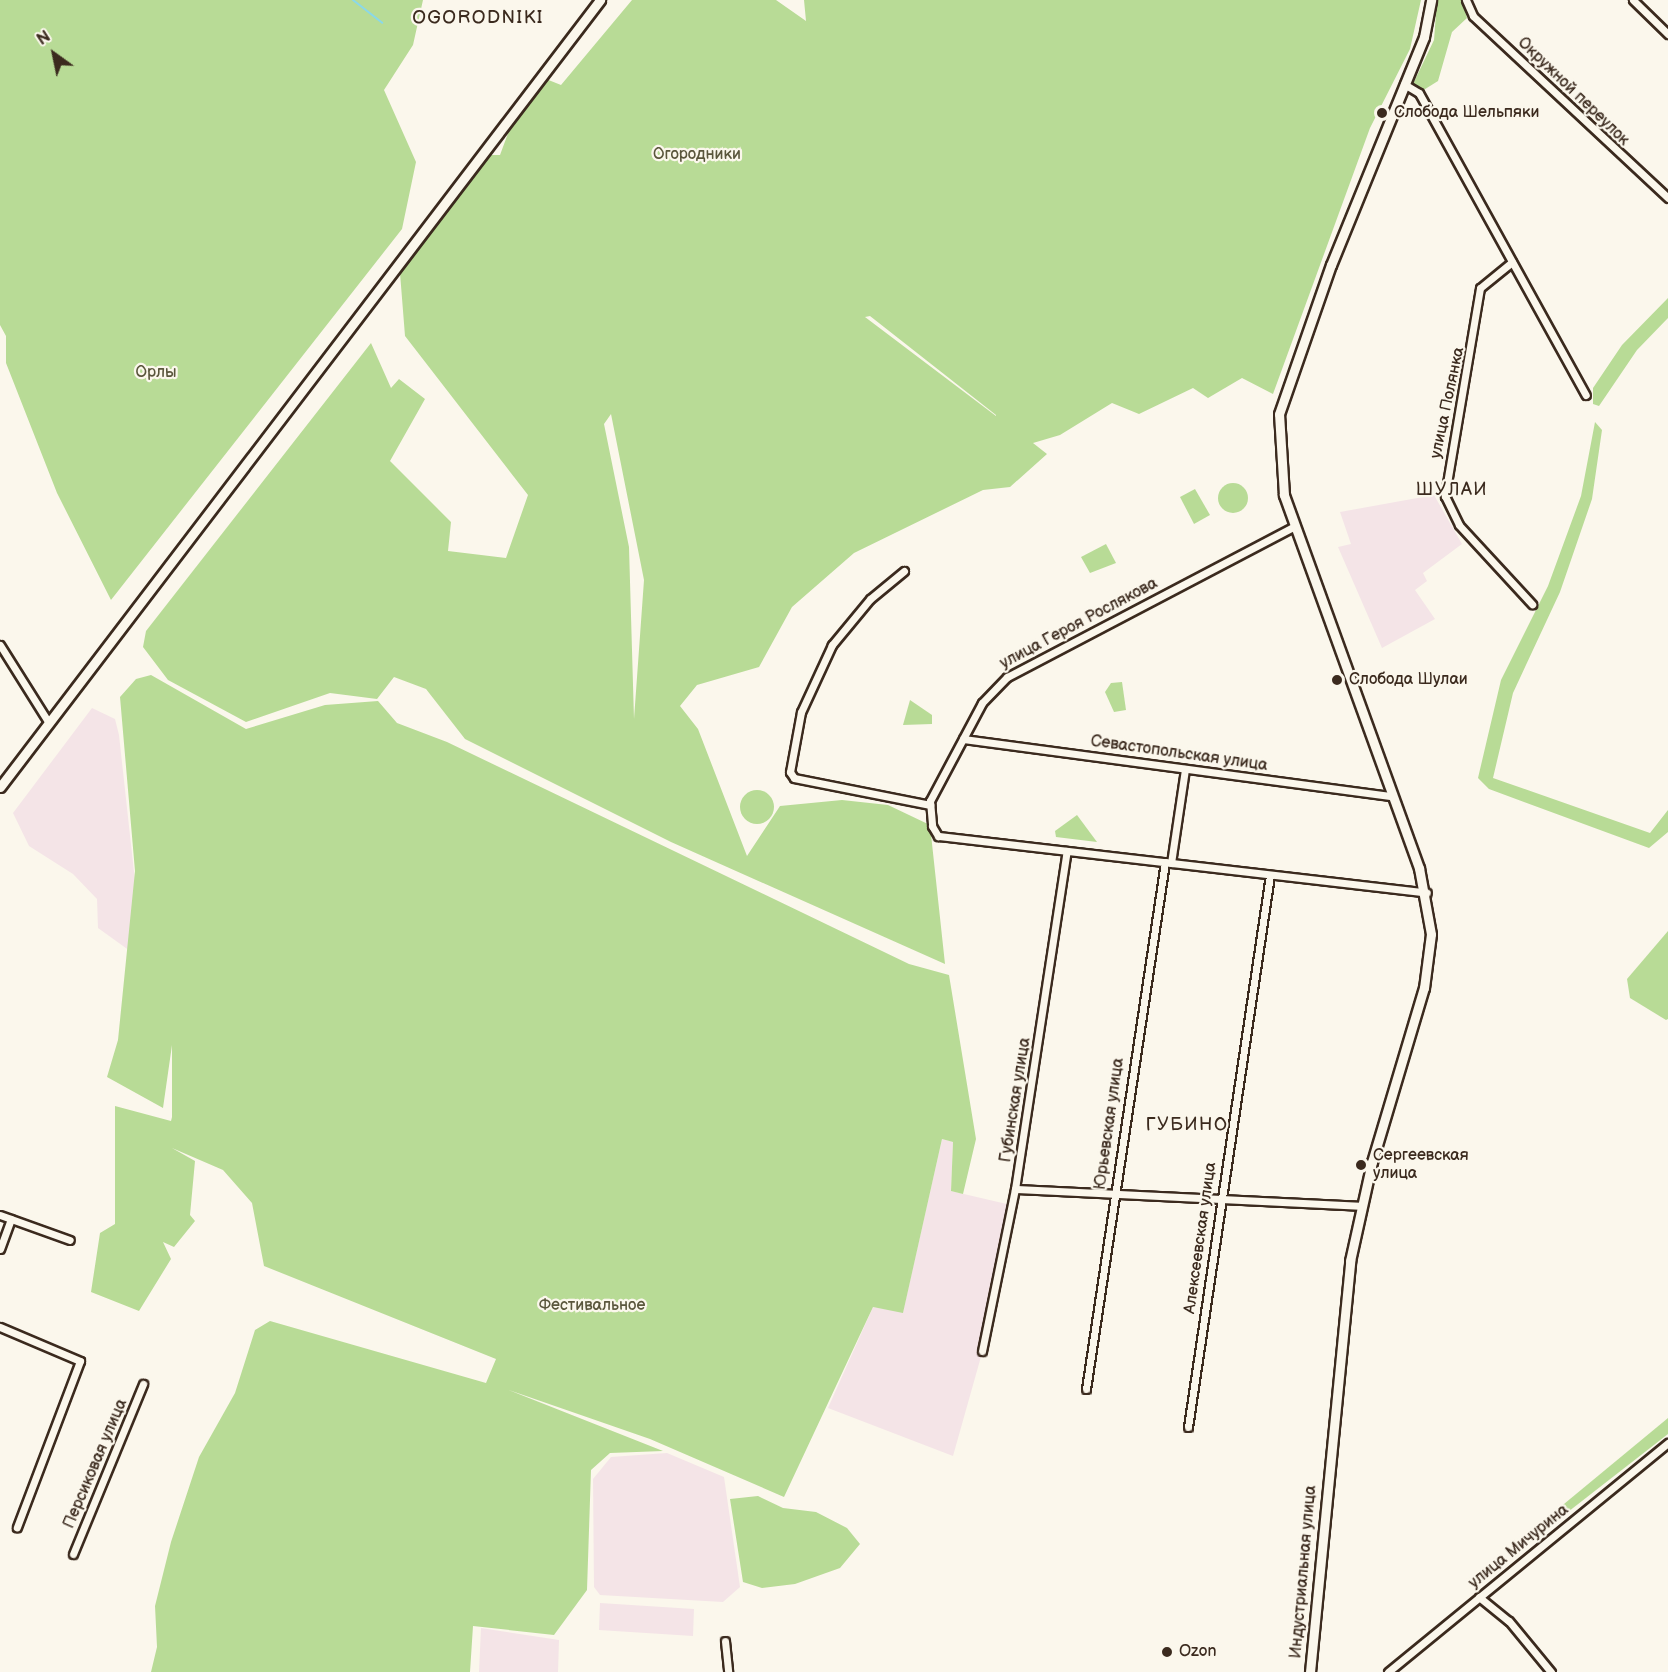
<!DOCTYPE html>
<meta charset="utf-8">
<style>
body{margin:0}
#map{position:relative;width:1668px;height:1672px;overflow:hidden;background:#fbf7ec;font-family:"Balsamiq Sans",sans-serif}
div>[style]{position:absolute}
.built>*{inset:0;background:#f4e4e7}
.green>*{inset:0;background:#b8db96}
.round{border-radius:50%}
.stream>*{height:2px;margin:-1px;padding:0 1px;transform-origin:1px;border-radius:1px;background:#8ad8e9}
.roads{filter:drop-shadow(2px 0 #3b2a1e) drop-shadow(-2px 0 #3b2a1e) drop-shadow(0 2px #3b2a1e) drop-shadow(0 -2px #3b2a1e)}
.street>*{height:7px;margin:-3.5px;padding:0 3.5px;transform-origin:3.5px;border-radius:3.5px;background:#fbf7ec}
.secondary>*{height:9px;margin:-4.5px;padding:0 4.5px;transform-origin:4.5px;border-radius:4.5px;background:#fbf7ec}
.dots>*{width:16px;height:16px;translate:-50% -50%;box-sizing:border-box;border:3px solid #fbf7ec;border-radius:50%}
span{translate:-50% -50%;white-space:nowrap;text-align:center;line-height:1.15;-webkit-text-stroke:4.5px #fbf7ec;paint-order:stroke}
.street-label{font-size:16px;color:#3b2a1e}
.poi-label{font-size:16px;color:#3b2a1e}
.left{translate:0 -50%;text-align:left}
.park-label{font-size:16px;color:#5a563c}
.neighbourhood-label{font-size:18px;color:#3b2a1e;letter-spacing:1.5px}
.north{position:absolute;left:24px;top:24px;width:60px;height:60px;-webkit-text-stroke:4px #fbf7ec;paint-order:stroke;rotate:327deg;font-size:16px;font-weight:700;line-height:24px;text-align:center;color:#3b2a1e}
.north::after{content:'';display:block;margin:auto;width:21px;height:27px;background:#3b2a1e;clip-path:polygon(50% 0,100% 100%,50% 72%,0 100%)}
</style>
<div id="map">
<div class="built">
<i style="clip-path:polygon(1434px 495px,1462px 544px,1423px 573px,1427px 581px,1415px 590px,1435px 619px,1382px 648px,1338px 547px,1351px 544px,1340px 512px)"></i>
<i style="clip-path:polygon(92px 708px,115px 719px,119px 735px,136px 890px,130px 951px,98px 928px,97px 899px,73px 874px,29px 846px,13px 813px)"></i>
<i style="clip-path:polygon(942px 1139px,953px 1142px,951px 1191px,1011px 1205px,993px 1314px,953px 1456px,828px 1408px,873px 1307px,903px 1312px)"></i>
<i style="clip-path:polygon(667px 1453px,724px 1477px,740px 1587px,723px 1602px,600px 1595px,594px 1587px,593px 1479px,611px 1457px)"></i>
<i style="clip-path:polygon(600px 1603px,694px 1609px,693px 1636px,599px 1630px)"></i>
<i style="clip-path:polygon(481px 1628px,559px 1640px,558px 1672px,479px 1672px)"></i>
</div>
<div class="green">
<i style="clip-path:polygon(0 0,423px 0,413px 45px,384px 90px,416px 162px,402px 229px,111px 600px,57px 493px,6px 363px,6px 336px,0 325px)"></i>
<i style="clip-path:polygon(evenodd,632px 0,776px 0,806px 21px,804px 0,1421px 0,1410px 49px,1370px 128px,1273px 394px,1242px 378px,1208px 398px,1193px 388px,1139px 414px,1112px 403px,1060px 435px,1033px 443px,1047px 454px,1010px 487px,983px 490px,854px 553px,792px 607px,759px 667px,697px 685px,680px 706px,698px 729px,747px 856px,780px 806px,842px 800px,888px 805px,930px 825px,945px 964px,671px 842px,465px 739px,426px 689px,394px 677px,377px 699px,330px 693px,246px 722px,168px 680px,143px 647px,146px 631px,371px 343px,391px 388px,399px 379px,425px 399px,390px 461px,451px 522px,448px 551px,506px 558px,528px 495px,405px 336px,400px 273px,468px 180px,490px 155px,500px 155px,513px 120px,539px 85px,546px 79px,561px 85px,632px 0,870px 316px,996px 415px,996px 416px,865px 317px,870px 316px,632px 0,611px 414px,644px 580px,634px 719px,629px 547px,604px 424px,611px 414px)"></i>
<i style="clip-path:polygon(1437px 0,1462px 0,1467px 18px,1452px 32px,1438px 81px,1422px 91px,1413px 84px,1434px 40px)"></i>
<i style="clip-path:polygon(1668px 298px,1668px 318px,1637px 350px,1599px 406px,1593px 404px,1593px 388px,1622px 345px)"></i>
<i style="clip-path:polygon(1595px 422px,1602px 430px,1592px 499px,1560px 592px,1513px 693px,1493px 778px,1650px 833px,1668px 810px,1668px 832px,1649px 848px,1489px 789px,1478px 778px,1501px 680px,1548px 586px,1581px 496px)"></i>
<i class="round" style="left:1218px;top:483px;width:30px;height:30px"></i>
<i style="clip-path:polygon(1195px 489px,1210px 515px,1194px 524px,1180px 497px)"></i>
<i style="clip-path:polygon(1106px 544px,1116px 563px,1090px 573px,1081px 557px)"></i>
<i style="clip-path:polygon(151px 675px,246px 729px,325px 705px,378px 701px,397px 723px,447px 742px,909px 964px,949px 975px,976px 1139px,963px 1194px,951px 1191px,953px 1142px,942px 1139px,903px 1313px,873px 1307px,784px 1497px,650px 1439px,506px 1389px,663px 1451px,610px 1453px,591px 1470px,587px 1590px,554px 1635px,473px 1626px,470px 1672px,151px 1672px,157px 1647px,155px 1606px,171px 1542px,199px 1457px,235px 1393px,255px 1330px,270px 1321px,486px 1383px,496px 1359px,264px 1266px,252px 1203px,223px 1170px,172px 1148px,195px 1161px,190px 1215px,195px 1221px,174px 1247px,163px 1242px,171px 1259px,139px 1311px,91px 1292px,100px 1233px,115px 1224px,115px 1106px,171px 1121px,172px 1117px,172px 1045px,163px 1108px,107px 1077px,118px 1040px,135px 871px,120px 697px,136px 679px)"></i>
<i style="clip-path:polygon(1122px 682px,1126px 710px,1114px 712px,1105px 692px,1111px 683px)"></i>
<i style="clip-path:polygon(910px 700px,932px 715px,932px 724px,903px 725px)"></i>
<i class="round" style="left:740px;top:790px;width:34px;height:34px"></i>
<i style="clip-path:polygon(1077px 815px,1097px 842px,1056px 837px,1055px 831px)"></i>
<i style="clip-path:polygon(1668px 931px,1668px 1019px,1666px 1020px,1630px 998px,1627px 979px)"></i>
<i style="clip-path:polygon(1668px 1418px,1668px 1434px,1514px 1554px,1541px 1523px)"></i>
<i style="clip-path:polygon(758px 1496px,783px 1508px,816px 1512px,847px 1528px,860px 1544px,840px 1568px,795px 1584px,762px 1588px,743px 1582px,730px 1499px)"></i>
</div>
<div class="stream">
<i style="left:353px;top:0;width:37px;rotate:38deg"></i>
</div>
<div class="roads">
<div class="street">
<i style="left:1466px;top:0;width:17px;rotate:66deg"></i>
<i style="left:1473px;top:16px;width:267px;rotate:43deg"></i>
<i style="left:1633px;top:0;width:49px;rotate:44.2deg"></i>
<i style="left:1404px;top:84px;width:17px;rotate:31deg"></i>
<i style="left:1419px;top:93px;width:345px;rotate:61.1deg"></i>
<i style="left:1512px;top:262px;width:41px;rotate:140.9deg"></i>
<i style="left:1480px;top:288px;width:211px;rotate:99.6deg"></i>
<i style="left:1445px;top:496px;width:32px;rotate:64deg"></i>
<i style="left:1459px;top:525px;width:108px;rotate:47.3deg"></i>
<i style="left:1295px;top:526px;width:325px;rotate:152.3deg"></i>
<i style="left:1007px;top:677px;width:36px;rotate:134deg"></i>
<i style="left:982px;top:703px;width:111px;rotate:118deg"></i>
<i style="left:930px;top:801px;width:25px;rotate:85deg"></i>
<i style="left:932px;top:826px;width:12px;rotate:59deg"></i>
<i style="left:938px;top:836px;width:492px;rotate:6.6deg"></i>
<i style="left:904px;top:571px;width:44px;rotate:140.5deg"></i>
<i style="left:870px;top:599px;width:60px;rotate:129.6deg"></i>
<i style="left:832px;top:645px;width:74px;rotate:114.8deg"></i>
<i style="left:801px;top:712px;width:61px;rotate:100.4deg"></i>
<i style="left:790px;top:772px;width:7px;rotate:56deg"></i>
<i style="left:794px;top:778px;width:139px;rotate:11.2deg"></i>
<i style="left:0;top:645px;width:92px;rotate:57.9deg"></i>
<i style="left:963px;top:739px;width:433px;rotate:7.6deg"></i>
<i style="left:1171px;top:863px;width:95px;rotate:-81.5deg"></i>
<i style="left:1015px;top:1189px;width:346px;rotate:2.8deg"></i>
<i style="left:0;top:1215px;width:74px;rotate:19.7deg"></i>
<i style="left:0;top:1249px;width:32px;rotate:-70deg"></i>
<i style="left:0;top:1327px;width:87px;rotate:23deg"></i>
<i style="left:80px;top:1361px;width:178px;rotate:110.8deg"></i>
<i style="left:982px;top:1351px;width:165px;rotate:-78.5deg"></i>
<i style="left:1015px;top:1189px;width:342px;rotate:-81.3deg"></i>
<i style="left:1086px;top:1389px;width:533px;rotate:-81.47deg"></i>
<i style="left:1188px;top:1427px;width:558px;rotate:-81.55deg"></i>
<i style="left:73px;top:1554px;width:184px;rotate:-67.6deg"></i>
<i style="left:1479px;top:1597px;width:38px;rotate:39deg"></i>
<i style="left:1509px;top:1621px;width:66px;rotate:50.5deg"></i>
<i style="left:725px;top:1641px;width:31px;rotate:84deg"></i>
<i style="left:1388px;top:1672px;width:362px;rotate:-39.3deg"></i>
</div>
<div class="secondary">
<i style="left:0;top:787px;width:990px;rotate:-52.68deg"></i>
<i style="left:1310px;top:1672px;width:413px;rotate:-84.4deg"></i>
<i style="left:1350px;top:1261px;width:101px;rotate:-77.5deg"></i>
<i style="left:1372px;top:1162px;width:182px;rotate:-73.4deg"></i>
<i style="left:1424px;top:988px;width:54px;rotate:-82.6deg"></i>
<i style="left:1431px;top:934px;width:67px;rotate:-100.3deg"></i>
<i style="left:1419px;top:868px;width:397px;rotate:-109.9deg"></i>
<i style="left:1284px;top:495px;width:81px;rotate:-93.5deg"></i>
<i style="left:1279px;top:414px;width:158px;rotate:-70.8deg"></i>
<i style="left:1331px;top:265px;width:246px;rotate:-67.8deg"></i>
<i style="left:1424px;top:37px;width:38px;rotate:-79deg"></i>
</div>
</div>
<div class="dots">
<i style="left:1382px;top:113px;background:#3b2a1e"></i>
<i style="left:1337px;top:680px;background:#3b2a1e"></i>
<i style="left:1361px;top:1165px;background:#3b2a1e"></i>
<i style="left:1167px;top:1652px;background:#3b2a1e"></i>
</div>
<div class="street-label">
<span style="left:1573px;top:92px;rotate:44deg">Окружной переулок</span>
<span style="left:1448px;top:403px;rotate:-78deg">улица Полянка</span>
<span style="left:1079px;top:624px;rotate:-28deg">улица Героя Рослякова</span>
<span style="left:1179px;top:754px;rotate:8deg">Севастопольская улица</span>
<span style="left:1016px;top:1100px;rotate:-81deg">Губинская улица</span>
<span style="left:1110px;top:1124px;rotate:-82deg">Юрьевская улица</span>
<span style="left:1201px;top:1238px;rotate:-82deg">Алексеевская улица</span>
<span style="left:96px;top:1464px;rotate:-67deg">Персиковая улица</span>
<span style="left:1519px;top:1547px;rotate:-39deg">улица Мичурина</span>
<span style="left:1304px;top:1572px;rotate:-85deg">Индустриальная улица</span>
</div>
<div class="poi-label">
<span class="left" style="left:1394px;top:113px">Слобода Шельпяки</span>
<span class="left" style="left:1349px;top:680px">Слобода Шулаи</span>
<span class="left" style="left:1373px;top:1165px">Сергеевская<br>улица</span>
<span class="left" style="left:1179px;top:1652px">Ozon</span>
</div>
<div class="park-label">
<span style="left:697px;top:155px">Огородники</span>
<span style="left:156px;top:373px">Орлы</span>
<span style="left:592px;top:1306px">Фестивальное</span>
</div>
<div class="neighbourhood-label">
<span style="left:478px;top:18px">OGORODNIKI</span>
<span style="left:1452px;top:490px">ШУЛАИ</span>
<span style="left:1187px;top:1125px">ГУБИНО</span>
</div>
<div class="north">N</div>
</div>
